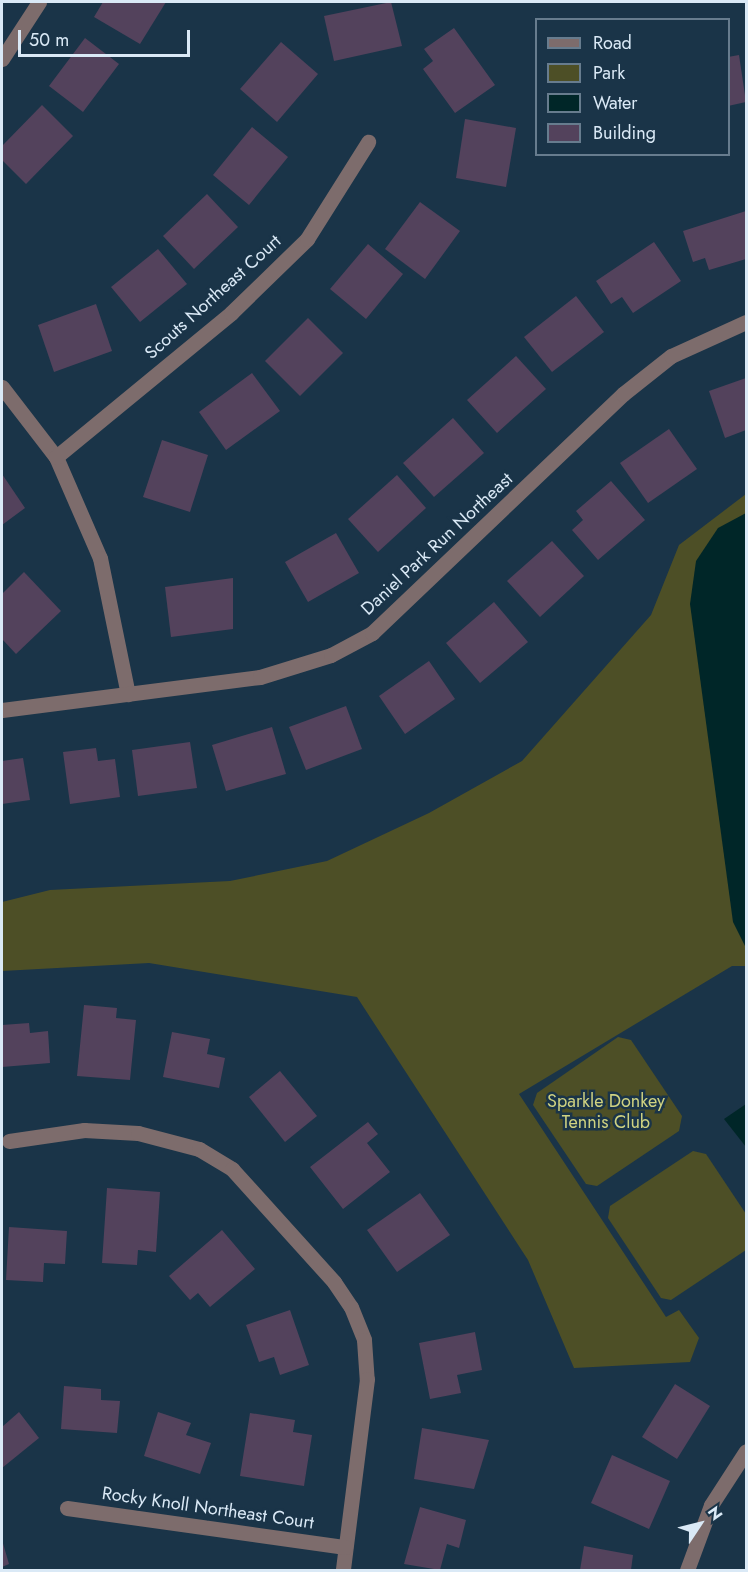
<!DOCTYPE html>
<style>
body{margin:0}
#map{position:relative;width:748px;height:1572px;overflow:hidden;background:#1a3448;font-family:Jost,sans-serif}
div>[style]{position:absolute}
.green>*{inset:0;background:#4d4f26}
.water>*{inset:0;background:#002628}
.building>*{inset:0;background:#53425c}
.minor>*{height:15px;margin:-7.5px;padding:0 7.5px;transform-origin:7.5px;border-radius:7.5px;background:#7d6c6c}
span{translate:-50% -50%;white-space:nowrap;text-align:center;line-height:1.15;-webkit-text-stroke:5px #1a3448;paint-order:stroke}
.street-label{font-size:18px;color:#dae9f6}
.park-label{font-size:18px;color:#cfd281}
.frame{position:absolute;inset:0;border:3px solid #dae9f6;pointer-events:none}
.legend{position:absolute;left:535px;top:18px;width:195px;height:138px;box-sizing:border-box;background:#1a3448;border:2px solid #677c8e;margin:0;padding:8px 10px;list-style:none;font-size:18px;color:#dae9f6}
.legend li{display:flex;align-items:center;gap:12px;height:30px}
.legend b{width:30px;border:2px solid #677c8e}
.north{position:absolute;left:670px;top:1494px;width:60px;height:60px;-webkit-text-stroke:4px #1a3448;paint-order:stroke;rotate:55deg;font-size:16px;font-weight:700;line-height:24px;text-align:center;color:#dae9f6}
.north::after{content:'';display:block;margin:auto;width:21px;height:27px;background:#dae9f6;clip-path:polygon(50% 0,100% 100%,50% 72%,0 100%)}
.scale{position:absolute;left:18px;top:30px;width:172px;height:27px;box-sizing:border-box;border:3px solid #dae9f6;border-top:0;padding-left:8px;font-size:18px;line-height:21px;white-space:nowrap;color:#dae9f6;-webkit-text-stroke:4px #1a3448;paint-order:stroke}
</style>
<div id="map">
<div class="green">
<i style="clip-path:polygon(746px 494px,746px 966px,732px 966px,519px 1094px,666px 1317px,679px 1310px,699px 1338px,690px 1362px,574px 1368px,528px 1260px,357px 997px,149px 963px,2px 971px,2px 902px,50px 890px,230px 881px,327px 861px,429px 813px,522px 761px,651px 615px,679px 545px)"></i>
<i style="clip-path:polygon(618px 1037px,631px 1040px,682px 1116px,679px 1131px,597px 1186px,586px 1184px,533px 1105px,537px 1093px)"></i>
<i style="clip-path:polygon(693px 1151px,706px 1154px,746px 1214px,746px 1250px,671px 1300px,661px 1298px,608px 1218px,610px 1206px)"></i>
</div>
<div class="water">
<i style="clip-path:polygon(746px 513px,746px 948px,733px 922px,690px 604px,696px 561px,718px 528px)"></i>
<i style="clip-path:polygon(746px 1104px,746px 1147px,724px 1119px)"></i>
</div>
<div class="building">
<i style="clip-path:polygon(103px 2px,166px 2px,140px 44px,94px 17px)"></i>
<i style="clip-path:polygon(391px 2px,402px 46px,334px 61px,324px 16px)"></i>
<i style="clip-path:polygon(454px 28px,495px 85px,455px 113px,423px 69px,433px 61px,424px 49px)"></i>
<i style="clip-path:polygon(85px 38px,119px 64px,83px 112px,49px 86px)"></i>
<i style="clip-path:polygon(281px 42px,318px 74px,277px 122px,240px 89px)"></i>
<i style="clip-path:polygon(739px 55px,746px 102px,728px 106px,728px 57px)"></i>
<i style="clip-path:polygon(42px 105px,73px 136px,26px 184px,2px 160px,2px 146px)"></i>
<i style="clip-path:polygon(465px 119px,516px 128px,506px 187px,456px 178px)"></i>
<i style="clip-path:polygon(252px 127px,288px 157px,249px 205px,213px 175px)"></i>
<i style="clip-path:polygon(207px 194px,238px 227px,194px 269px,163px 236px)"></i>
<i style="clip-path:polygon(420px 202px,460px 231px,425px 279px,385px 249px)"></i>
<i style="clip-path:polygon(746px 211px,746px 259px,709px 270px,705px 258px,693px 262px,683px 231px)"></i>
<i style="clip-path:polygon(654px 242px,681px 281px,633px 313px,622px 297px,611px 304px,596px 281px)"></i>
<i style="clip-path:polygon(368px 244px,403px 274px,366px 319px,330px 289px)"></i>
<i style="clip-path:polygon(158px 249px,187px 284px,140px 322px,111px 287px)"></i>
<i style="clip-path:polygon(576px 296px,604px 332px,552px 372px,524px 337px)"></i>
<i style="clip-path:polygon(96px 304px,112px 351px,54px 372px,38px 325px)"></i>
<i style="clip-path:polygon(308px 318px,343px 353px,300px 396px,265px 361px)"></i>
<i style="clip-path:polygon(516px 356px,546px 389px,497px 433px,467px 400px)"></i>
<i style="clip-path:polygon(252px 373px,280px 411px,226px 450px,199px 412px)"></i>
<i style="clip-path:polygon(746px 378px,746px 430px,725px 438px,709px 391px)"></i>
<i style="clip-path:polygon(453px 418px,484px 453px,434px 497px,403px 463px)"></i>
<i style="clip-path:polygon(669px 429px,697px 469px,648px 503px,620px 463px)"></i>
<i style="clip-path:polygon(162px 440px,208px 455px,190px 512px,143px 497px)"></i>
<i style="clip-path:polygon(2px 474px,25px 508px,2px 525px)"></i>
<i style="clip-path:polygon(397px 475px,426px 508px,378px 552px,348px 519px)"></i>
<i style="clip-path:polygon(611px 481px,645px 520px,598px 560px,572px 530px,583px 520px,576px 511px)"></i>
<i style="clip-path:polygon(336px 533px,359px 573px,308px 602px,285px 562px)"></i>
<i style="clip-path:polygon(552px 541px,584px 576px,540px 617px,507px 581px)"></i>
<i style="clip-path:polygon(24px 572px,61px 611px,16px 654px,2px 639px,2px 594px)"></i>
<i style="clip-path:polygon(233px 578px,233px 629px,171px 637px,165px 587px)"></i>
<i style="clip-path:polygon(494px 602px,528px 642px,480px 683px,446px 643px)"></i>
<i style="clip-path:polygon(429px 661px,455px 699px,405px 734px,379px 696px)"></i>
<i style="clip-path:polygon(346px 706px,362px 749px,306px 770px,289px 727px)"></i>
<i style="clip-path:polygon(272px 727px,286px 774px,226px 791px,212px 745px)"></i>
<i style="clip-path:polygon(190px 742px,197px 788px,138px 796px,132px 750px)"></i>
<i style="clip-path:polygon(96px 748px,98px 761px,115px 759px,120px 797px,70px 804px,63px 752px)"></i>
<i style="clip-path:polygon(23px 758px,30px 800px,2px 804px,2px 761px)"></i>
<i style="clip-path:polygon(84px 1005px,117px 1008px,116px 1018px,136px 1020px,130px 1080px,77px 1076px)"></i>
<i style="clip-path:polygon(29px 1023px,30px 1033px,48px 1031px,50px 1063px,2px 1067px,2px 1025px)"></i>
<i style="clip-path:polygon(172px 1032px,210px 1039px,207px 1054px,225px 1058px,219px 1088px,163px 1077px)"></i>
<i style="clip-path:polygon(280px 1071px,317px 1116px,285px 1142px,249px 1097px)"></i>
<i style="clip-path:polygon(368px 1122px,378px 1134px,367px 1143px,390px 1172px,343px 1209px,310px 1167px)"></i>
<i style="clip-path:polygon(107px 1188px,160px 1192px,156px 1252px,138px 1250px,137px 1265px,102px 1263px)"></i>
<i style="clip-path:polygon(420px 1193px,450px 1235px,397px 1272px,367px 1230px)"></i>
<i style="clip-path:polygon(9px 1227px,67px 1231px,65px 1264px,44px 1263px,43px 1282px,6px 1280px)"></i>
<i style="clip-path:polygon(222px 1230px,255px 1269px,210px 1307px,198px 1293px,190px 1300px,169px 1276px)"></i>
<i style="clip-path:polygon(290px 1310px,309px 1365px,280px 1375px,274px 1357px,259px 1362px,246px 1325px)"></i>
<i style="clip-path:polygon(475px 1332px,482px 1370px,457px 1375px,461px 1393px,430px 1399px,419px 1343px)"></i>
<i style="clip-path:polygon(675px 1384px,710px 1406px,677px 1459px,642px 1437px)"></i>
<i style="clip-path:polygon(64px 1386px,101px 1389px,101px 1400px,120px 1401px,117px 1433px,61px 1429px)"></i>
<i style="clip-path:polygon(19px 1412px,39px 1438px,2px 1468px,2px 1427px)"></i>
<i style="clip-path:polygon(158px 1412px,191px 1423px,186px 1435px,211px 1443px,200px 1474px,144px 1456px)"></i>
<i style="clip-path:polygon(250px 1413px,295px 1420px,293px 1432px,312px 1435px,304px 1486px,240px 1476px)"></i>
<i style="clip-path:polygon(422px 1428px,489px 1440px,474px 1489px,414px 1479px)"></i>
<i style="clip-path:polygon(612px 1455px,670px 1481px,649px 1529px,591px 1503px)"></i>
<i style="clip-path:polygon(420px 1507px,466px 1520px,459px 1548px,447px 1544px,440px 1570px,404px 1564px)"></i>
<i style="clip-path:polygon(2px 1540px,9px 1564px,2px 1567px)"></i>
<i style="clip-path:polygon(584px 1546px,633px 1555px,631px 1570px,580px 1570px)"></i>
</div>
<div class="minor">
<i style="left:2px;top:59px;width:68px;rotate:-57deg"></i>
<i style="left:2px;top:387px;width:88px;rotate:52.4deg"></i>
<i style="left:56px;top:457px;width:110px;rotate:66.5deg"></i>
<i style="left:100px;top:558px;width:139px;rotate:78.4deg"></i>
<i style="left:56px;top:457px;width:227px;rotate:-39.4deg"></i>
<i style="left:231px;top:313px;width:106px;rotate:-44.2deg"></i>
<i style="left:307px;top:239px;width:115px;rotate:-57.8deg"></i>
<i style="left:2px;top:710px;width:260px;rotate:-7.3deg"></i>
<i style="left:260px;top:677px;width:74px;rotate:-17.2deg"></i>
<i style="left:331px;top:655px;width:47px;rotate:-28.2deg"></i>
<i style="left:372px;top:633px;width:347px;rotate:-43.6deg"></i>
<i style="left:623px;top:394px;width:61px;rotate:-38.4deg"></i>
<i style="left:671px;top:356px;width:82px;rotate:-24.4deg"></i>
<i style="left:9px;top:1141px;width:76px;rotate:-8.3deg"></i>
<i style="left:84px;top:1130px;width:54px;rotate:3.2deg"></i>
<i style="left:138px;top:1133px;width:63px;rotate:14.7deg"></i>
<i style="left:199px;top:1149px;width:39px;rotate:31deg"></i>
<i style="left:232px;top:1169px;width:152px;rotate:47.9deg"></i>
<i style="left:334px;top:1282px;width:30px;rotate:56deg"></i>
<i style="left:351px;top:1307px;width:35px;rotate:68deg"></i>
<i style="left:364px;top:1340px;width:39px;rotate:86deg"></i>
<i style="left:367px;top:1379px;width:193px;rotate:97.2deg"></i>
<i style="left:67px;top:1508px;width:281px;rotate:8deg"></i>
<i style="left:687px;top:1570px;width:69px;rotate:-69.7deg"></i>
<i style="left:711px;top:1505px;width:64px;rotate:-57.1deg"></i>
</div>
<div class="street-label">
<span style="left:213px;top:297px;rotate:-42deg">Scouts Northeast Court</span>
<span style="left:437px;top:544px;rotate:-43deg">Daniel Park Run Northeast</span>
<span style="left:208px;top:1508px;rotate:8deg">Rocky Knoll Northeast Court</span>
</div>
<div class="park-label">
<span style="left:606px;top:1112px">Sparkle Donkey<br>Tennis Club</span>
</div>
<div class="frame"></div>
<ul class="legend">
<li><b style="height:8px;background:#7d6c6c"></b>Road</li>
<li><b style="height:16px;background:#4d4f26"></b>Park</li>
<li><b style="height:16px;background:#002628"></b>Water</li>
<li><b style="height:16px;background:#53425c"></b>Building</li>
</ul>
<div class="north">N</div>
<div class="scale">50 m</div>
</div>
